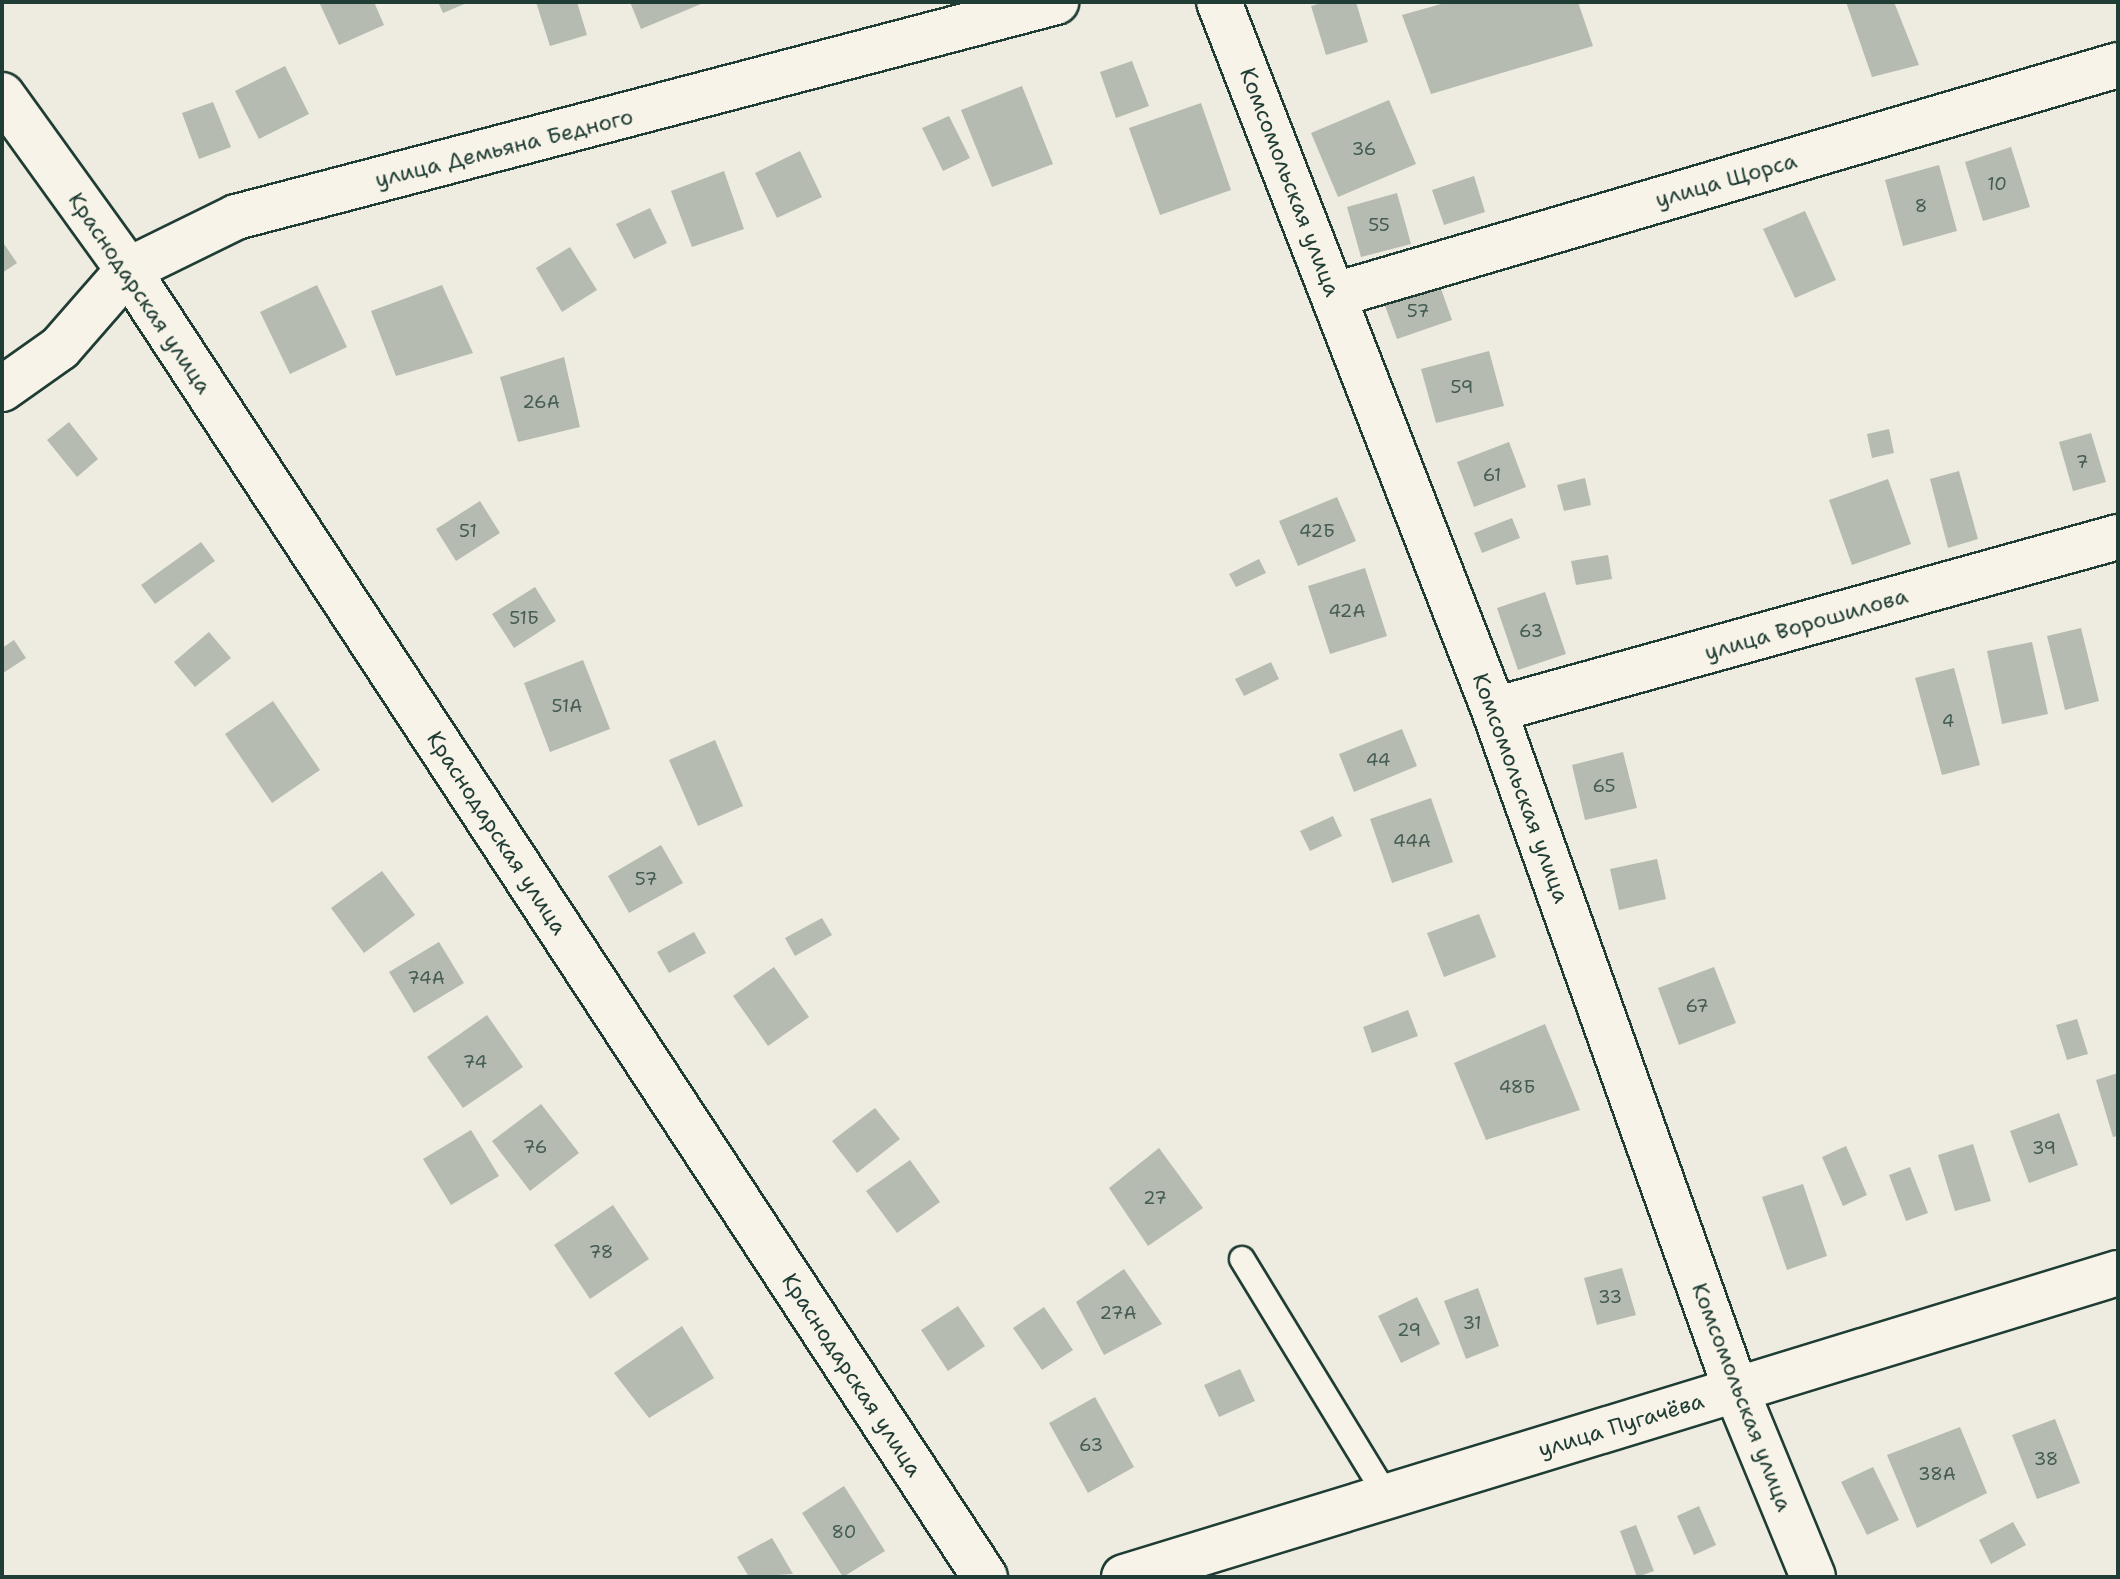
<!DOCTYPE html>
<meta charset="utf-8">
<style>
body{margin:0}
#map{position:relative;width:2120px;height:1579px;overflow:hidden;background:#eeece1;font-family:"Shantell Sans",sans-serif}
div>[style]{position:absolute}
.building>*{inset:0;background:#b5bbb0}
.roads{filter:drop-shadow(2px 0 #1f3d34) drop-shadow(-2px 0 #1f3d34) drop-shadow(0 2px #1f3d34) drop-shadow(0 -2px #1f3d34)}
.lane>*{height:24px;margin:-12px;padding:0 12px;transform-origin:12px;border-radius:12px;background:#f7f3e8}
.street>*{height:44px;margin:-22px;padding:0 22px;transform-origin:22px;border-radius:22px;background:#f7f3e8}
span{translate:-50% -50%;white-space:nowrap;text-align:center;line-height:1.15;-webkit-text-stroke:8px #f7f3e8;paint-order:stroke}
.number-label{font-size:18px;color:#445c53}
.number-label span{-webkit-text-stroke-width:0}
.street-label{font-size:22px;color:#1f3d34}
.frame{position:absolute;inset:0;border:4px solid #1f3d34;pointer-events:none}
</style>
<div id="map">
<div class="building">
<i style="clip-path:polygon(319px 2px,374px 2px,384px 25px,339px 45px)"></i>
<i style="clip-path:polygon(438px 2px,469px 2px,443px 13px)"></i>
<i style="clip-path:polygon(536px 2px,577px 2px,587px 35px,550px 46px)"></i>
<i style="clip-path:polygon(630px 2px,700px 2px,701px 4px,641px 29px)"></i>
<i style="clip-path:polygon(1325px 2px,1356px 2px,1368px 42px,1326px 55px,1311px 6px)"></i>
<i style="clip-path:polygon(1448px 2px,1578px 2px,1593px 46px,1431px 94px,1402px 15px)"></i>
<i style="clip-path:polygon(1846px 2px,1894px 2px,1919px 65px,1872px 77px)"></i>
<i style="clip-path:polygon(1132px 61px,1149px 106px,1116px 118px,1100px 72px)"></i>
<i style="clip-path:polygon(285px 66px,309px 114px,259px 139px,235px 91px)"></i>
<i style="clip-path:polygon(1022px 86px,1053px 164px,992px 187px,961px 110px)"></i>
<i style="clip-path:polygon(1389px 100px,1416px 164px,1338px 197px,1311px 133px)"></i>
<i style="clip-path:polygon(213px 102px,231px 147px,199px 159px,182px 113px)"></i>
<i style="clip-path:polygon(1201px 103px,1231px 190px,1160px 215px,1129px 128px)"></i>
<i style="clip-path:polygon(949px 116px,970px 158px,943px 171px,922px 128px)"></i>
<i style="clip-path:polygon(2011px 147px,2030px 207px,1983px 221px,1965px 162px)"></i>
<i style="clip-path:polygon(800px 151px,822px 197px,777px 218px,755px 173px)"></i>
<i style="clip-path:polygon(1939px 165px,1957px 231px,1903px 246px,1885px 180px)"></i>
<i style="clip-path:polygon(724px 171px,744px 229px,692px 247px,671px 191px)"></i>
<i style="clip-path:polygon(1474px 176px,1485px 212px,1444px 225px,1432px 190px)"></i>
<i style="clip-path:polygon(1397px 193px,1411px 244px,1361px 257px,1347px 207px)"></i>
<i style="clip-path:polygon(650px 208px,667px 243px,634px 259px,616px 224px)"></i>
<i style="clip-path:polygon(1805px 211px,1836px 280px,1795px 298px,1763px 229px)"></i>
<i style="clip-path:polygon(2px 241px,17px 263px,2px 273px)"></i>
<i style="clip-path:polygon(570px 247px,597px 290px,562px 312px,536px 268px)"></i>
<i style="clip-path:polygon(1439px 283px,1452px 320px,1397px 339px,1384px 303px)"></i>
<i style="clip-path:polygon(317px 285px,347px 347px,290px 374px,260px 312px)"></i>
<i style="clip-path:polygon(442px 285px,473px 353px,396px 376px,371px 311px)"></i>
<i style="clip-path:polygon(1489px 351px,1504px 406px,1436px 423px,1421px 369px)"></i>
<i style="clip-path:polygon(564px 357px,580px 427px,518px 442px,500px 377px)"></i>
<i style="clip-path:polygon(69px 422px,98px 459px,77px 477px,47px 440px)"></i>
<i style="clip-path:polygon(1889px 429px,1894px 453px,1872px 458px,1867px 434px)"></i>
<i style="clip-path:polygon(2091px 433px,2106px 482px,2073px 491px,2059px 442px)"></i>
<i style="clip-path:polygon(1509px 442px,1526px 487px,1474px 507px,1457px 462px)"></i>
<i style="clip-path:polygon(1959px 471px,1978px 539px,1948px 548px,1930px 479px)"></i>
<i style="clip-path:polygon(1585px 478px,1591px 505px,1564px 511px,1557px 485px)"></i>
<i style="clip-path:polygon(1888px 479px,1911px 544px,1852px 565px,1829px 500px)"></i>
<i style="clip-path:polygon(1337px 497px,1356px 541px,1298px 566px,1279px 521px)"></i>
<i style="clip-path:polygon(480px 501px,500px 533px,456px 561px,436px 529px)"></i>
<i style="clip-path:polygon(1512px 518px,1520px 538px,1482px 553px,1474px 533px)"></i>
<i style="clip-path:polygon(201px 542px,215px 561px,155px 604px,141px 585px)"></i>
<i style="clip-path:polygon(1608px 555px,1612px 579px,1576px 585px,1571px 561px)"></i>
<i style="clip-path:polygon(1259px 559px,1266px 573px,1236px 587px,1229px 574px)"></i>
<i style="clip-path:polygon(1365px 568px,1387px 636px,1330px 654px,1308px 586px)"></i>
<i style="clip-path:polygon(535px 587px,556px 621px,514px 648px,492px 614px)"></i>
<i style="clip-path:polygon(1545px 592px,1566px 654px,1518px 670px,1497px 608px)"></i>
<i style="clip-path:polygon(2081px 628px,2099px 701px,2065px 710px,2047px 636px)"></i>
<i style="clip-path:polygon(209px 632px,231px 658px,195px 687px,174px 662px)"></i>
<i style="clip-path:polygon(14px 640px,26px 658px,3px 673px,2px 648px)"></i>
<i style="clip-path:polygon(2032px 642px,2048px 714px,2002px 724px,1987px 651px)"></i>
<i style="clip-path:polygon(583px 660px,610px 729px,550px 752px,524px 683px)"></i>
<i style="clip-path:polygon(1271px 662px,1279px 679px,1244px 696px,1235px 679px)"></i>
<i style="clip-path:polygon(1954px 668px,1980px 765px,1942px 775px,1915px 678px)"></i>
<i style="clip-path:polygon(273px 701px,320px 770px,272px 803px,225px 734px)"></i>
<i style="clip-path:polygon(1402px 729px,1417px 766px,1354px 792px,1339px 754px)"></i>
<i style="clip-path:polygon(715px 740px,743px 806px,698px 826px,669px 760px)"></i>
<i style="clip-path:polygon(1623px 752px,1637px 808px,1585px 820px,1572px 765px)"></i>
<i style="clip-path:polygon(1431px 798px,1453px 862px,1392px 883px,1370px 819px)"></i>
<i style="clip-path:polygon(1333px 816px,1342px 836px,1310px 851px,1300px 831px)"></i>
<i style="clip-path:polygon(661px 845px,683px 883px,629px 913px,608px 876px)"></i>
<i style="clip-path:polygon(1657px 859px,1666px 899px,1619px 910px,1610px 869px)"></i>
<i style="clip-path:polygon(382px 871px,415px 915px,364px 953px,331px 908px)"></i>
<i style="clip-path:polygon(1479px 914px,1496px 957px,1444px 977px,1427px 933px)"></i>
<i style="clip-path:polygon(822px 918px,832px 935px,795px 956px,785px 938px)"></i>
<i style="clip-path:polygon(694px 932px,706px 953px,669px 973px,657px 952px)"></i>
<i style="clip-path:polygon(439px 942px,464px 983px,414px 1013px,389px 972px)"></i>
<i style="clip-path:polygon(774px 967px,809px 1017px,768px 1046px,733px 996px)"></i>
<i style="clip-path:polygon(1714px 967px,1736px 1023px,1679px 1045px,1658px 988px)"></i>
<i style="clip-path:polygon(1408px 1010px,1418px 1036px,1372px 1053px,1363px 1027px)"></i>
<i style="clip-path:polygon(487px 1015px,523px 1067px,463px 1108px,427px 1057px)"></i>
<i style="clip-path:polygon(2077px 1019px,2088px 1054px,2067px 1060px,2056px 1025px)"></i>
<i style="clip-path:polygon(1545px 1024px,1580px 1110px,1486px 1140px,1454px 1063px)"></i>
<i style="clip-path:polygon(2118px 1073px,2118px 1136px,2113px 1137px,2096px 1080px)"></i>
<i style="clip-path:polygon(541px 1104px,579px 1153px,530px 1191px,492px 1141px)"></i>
<i style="clip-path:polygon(875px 1108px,900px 1139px,857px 1173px,832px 1141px)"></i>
<i style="clip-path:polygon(2059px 1113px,2078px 1165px,2029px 1183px,2010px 1131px)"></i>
<i style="clip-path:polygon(471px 1130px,499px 1176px,451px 1205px,423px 1159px)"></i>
<i style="clip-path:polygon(1973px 1144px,1991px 1201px,1955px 1211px,1938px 1155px)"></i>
<i style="clip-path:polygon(1846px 1146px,1867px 1195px,1843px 1206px,1822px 1157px)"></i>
<i style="clip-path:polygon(1159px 1148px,1203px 1208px,1148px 1246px,1109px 1188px)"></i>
<i style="clip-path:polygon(910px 1160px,940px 1202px,897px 1233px,866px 1191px)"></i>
<i style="clip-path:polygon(1910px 1167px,1928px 1213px,1906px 1221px,1889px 1175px)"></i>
<i style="clip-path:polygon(1803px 1184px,1827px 1256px,1787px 1270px,1762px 1197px)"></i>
<i style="clip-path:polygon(613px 1205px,649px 1259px,590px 1299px,554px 1245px)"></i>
<i style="clip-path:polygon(1622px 1268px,1636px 1315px,1597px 1325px,1584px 1278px)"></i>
<i style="clip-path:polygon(1124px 1269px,1162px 1324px,1104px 1355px,1076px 1302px)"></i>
<i style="clip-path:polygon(1478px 1288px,1499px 1346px,1466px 1359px,1444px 1301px)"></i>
<i style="clip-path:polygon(1417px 1297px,1440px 1344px,1401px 1363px,1378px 1316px)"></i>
<i style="clip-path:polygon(958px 1306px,985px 1346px,948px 1371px,921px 1330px)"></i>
<i style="clip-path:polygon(1044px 1307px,1073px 1350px,1042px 1370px,1013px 1328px)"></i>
<i style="clip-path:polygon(682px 1326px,714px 1378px,649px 1418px,614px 1373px)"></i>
<i style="clip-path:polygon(1240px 1369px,1255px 1401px,1219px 1417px,1204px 1385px)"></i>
<i style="clip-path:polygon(1095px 1397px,1134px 1467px,1088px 1493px,1049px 1423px)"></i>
<i style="clip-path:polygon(2055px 1419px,2080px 1483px,2037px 1499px,2012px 1435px)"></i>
<i style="clip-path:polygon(1960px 1427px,1987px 1493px,1917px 1528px,1887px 1455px)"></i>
<i style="clip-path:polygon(1873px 1467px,1899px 1520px,1867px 1535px,1841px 1482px)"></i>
<i style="clip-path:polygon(844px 1486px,885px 1551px,843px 1577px,802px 1513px)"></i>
<i style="clip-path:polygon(1699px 1506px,1716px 1545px,1694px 1555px,1677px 1516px)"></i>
<i style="clip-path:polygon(2013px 1522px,2026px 1545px,1991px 1564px,1979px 1540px)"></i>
<i style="clip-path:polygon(1636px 1525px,1654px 1571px,1637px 1577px,1620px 1531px)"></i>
<i style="clip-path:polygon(772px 1538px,793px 1574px,749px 1577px,737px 1557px)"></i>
</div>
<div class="roads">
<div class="lane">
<i style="left:1242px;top:1259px;width:279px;rotate:58.6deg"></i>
</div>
<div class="street">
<i style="left:1219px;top:2px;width:760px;rotate:68.77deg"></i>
<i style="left:1494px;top:710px;width:722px;rotate:70.41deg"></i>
<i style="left:1736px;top:1390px;width:202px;rotate:67.6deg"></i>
<i style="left:2px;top:95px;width:216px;rotate:54.2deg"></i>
<i style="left:128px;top:270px;width:1563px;rotate:56.75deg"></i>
<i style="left:1335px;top:295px;width:816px;rotate:-16.37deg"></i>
<i style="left:2px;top:389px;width:71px;rotate:-35.3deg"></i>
<i style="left:60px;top:348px;width:103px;rotate:-48.9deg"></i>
<i style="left:128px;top:270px;width:120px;rotate:-26.1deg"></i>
<i style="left:236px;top:217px;width:848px;rotate:-14.69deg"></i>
<i style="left:1494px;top:710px;width:648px;rotate:-15.5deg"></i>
<i style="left:1124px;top:1577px;width:1039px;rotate:-17.01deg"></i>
</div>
</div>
<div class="number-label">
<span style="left:1364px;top:149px">36</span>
<span style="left:1997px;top:184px">10</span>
<span style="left:1921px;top:206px">8</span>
<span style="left:1379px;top:225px">55</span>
<span style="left:1418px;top:311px">57</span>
<span style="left:1462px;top:387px">59</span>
<span style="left:541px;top:402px">26А</span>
<span style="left:2082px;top:462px">7</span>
<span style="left:1492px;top:475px">61</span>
<span style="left:468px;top:531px">51</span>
<span style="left:1317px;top:531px">42Б</span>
<span style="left:1347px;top:611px">42А</span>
<span style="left:524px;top:618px">51Б</span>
<span style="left:1531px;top:631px">63</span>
<span style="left:567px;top:706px">51А</span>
<span style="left:1948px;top:721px">4</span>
<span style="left:1378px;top:760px">44</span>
<span style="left:1604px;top:786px">65</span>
<span style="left:1412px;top:841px">44А</span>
<span style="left:646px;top:879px">57</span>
<span style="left:426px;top:978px">74А</span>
<span style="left:1697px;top:1006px">67</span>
<span style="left:475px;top:1062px">74</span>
<span style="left:1517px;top:1087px">48Б</span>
<span style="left:535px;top:1147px">76</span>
<span style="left:2044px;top:1148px">39</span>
<span style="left:1155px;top:1198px">27</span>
<span style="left:601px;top:1252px">78</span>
<span style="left:1610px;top:1297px">33</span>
<span style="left:1118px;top:1313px">27А</span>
<span style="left:1472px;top:1323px">31</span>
<span style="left:1409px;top:1330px">29</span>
<span style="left:1091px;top:1445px">63</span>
<span style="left:2046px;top:1459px">38</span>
<span style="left:1937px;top:1474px">38А</span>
<span style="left:844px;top:1532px">80</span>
</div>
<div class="street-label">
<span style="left:504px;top:148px;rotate:-14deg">улица Демьяна Бедного</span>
<span style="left:1726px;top:180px;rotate:-16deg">улица Щорса</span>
<span style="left:1290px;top:182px;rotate:69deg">Комсомольская улица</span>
<span style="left:140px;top:293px;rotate:56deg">Краснодарская улица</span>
<span style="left:1806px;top:624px;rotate:-16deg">улица Ворошилова</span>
<span style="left:1521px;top:788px;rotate:70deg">Комсомольская улица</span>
<span style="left:497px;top:833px;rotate:57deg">Краснодарская улица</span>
<span style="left:852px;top:1375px;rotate:57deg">Краснодарская улица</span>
<span style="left:1742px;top:1397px;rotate:69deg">Комсомольская улица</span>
<span style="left:1621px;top:1425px;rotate:-17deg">улица Пугачёва</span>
</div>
<div class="frame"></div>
</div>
